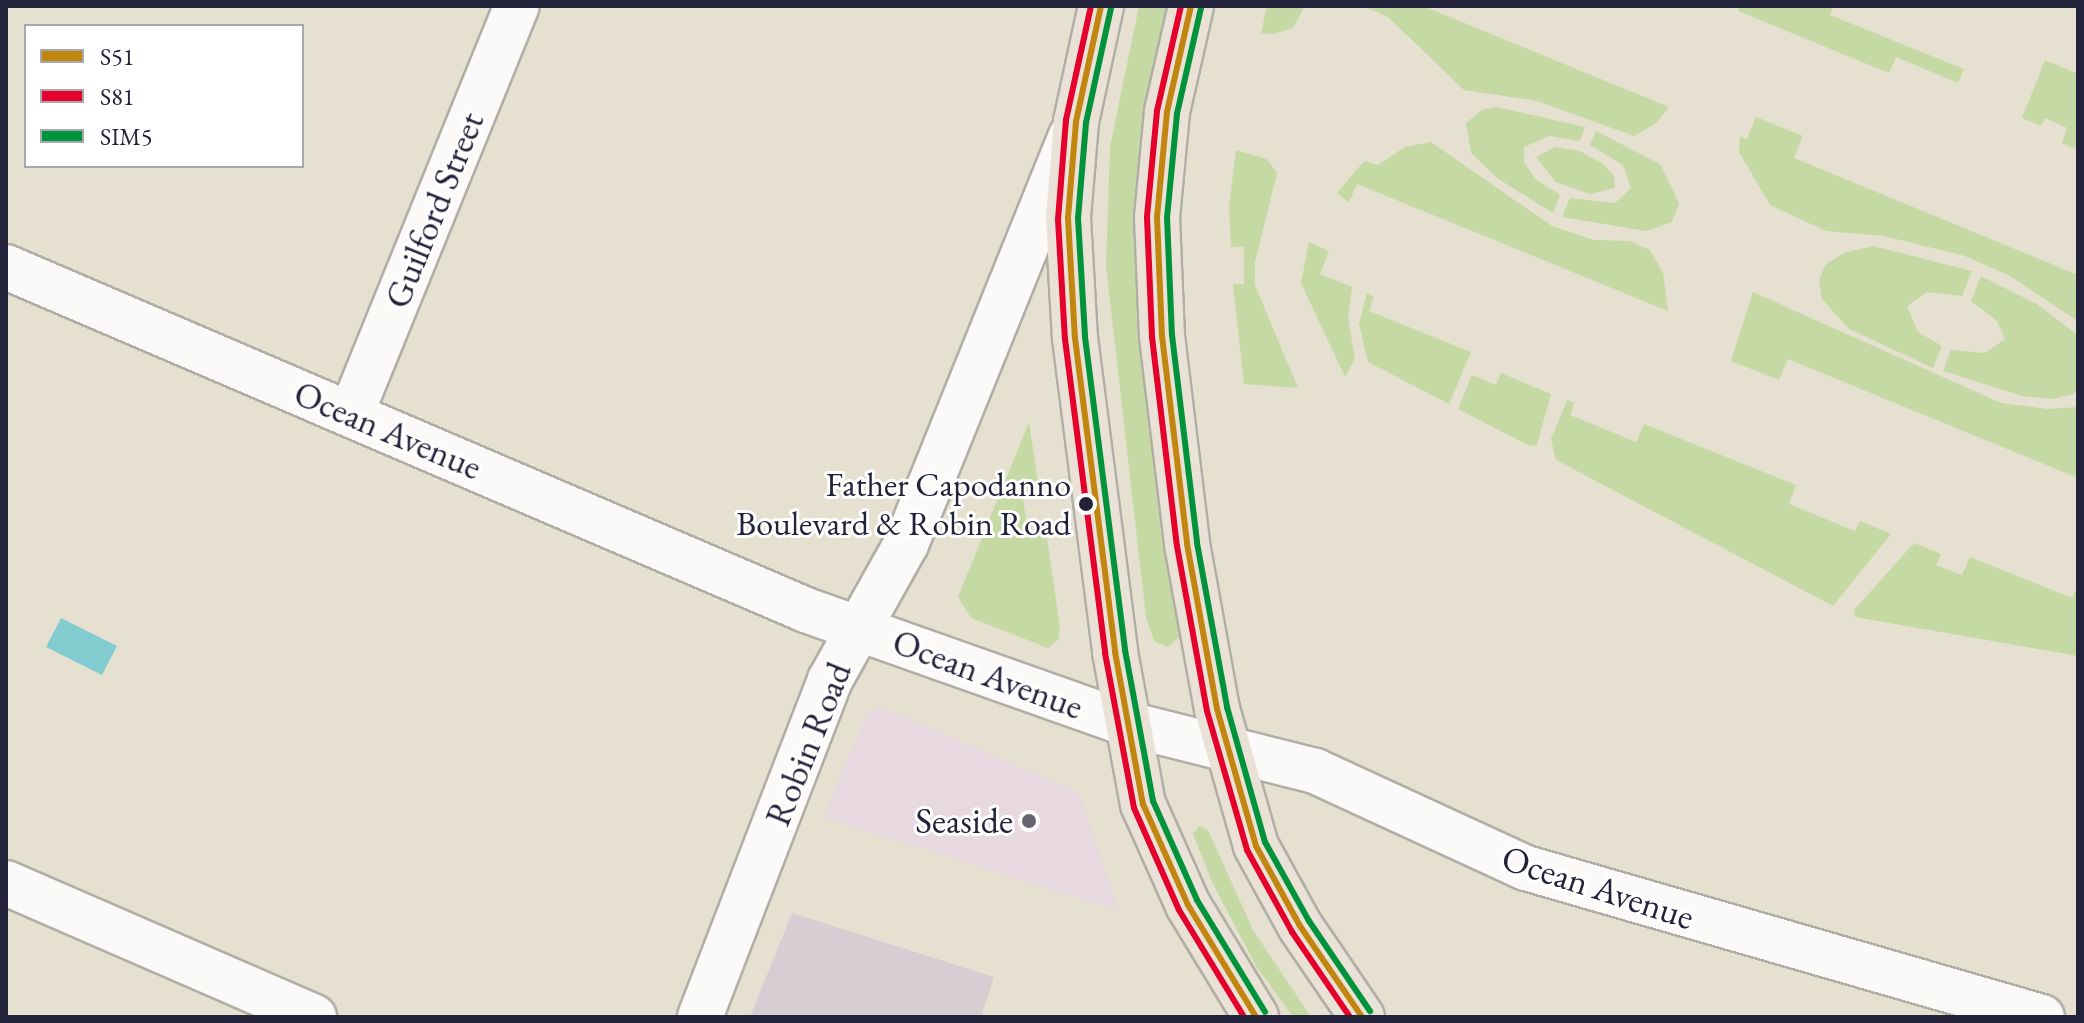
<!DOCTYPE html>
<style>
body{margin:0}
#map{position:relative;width:2084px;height:1023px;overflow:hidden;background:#e6e0d0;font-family:"EB Garamond",serif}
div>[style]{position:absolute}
.built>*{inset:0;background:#e8d8df}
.industrial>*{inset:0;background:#d7ced3}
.green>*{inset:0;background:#c4d9a3}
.water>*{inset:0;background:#82ccd0}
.roads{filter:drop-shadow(2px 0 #b1aea6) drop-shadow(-2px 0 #b1aea6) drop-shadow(0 2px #b1aea6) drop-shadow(0 -2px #b1aea6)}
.minor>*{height:44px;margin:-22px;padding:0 22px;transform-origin:22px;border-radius:22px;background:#fbfaf8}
.major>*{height:44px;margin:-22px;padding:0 22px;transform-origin:22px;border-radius:22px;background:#eae2d6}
.bus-1>*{height:6px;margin:-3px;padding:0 3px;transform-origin:3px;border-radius:3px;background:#c2850f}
.bus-2>*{height:6px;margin:-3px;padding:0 3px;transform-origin:3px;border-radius:3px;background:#e4002b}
.bus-3>*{height:6px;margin:-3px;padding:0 3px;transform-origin:3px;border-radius:3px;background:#00933c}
.dots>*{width:22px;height:22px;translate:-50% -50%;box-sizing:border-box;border:4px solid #fff;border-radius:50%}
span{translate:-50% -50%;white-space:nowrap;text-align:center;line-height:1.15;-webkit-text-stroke:6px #fff;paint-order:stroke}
.bus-label{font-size:34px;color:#22223b}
.right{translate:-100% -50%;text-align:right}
.street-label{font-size:36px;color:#22223b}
.poi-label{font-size:36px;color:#22223b}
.frame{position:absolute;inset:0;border:8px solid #22223b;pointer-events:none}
.legend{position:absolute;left:24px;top:24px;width:280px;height:144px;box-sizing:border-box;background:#fff;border:2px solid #a7a7b1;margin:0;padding:10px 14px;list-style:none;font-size:24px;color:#22223b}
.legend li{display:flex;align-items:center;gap:16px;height:40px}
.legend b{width:40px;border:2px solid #a7a7b1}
</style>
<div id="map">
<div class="built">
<i style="clip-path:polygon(880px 706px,1079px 793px,1119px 911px,823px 817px,867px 713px)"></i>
</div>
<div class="industrial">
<i style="clip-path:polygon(792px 913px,994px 977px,981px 1017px,750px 1017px)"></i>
</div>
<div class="green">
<i style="clip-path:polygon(1139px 6px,1174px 6px,1185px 632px,1168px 647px,1154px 641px,1146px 617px,1106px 266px,1110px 147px)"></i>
<i style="clip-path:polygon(1267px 6px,1305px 6px,1293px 28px,1274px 34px,1261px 33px)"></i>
<i style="clip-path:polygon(1363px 6px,1423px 6px,1669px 107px,1656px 123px,1634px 136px,1537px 101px,1464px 90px,1388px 17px)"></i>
<i style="clip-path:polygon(1740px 6px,1833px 6px,1830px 15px,1964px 69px,1958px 83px,1896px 57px,1889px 73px,1738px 11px)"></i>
<i style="clip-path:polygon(2045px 60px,2078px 74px,2078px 150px,2062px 143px,2067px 128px,2045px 118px,2041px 126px,2022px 118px)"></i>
<i style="clip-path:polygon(1497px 107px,1585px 127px,1580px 141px,1549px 136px,1524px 147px,1524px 162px,1535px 179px,1560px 195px,1553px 213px,1497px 178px,1471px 153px,1466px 123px,1483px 109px)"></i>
<i style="clip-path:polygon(1756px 117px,1803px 136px,1794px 158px,2078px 275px,2078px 321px,2008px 275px,1965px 256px,1884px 236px,1826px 231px,1770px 205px,1739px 152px,1740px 136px,1747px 139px)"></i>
<i style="clip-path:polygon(1596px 131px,1660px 164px,1679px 203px,1672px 222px,1646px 231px,1562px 217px,1570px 198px,1615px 203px,1631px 188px,1623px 165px,1590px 145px)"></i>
<i style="clip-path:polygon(1431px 142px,1552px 226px,1594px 240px,1630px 241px,1650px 250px,1663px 273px,1668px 311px,1357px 184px,1349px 202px,1337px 193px,1364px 161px,1378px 165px,1405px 147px)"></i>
<i style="clip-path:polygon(1555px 147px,1580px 151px,1603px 164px,1614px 176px,1615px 188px,1590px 194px,1556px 182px,1536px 157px)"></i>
<i style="clip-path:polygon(1236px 150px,1267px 159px,1277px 173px,1255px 262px,1255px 285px,1298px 388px,1244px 384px,1233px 284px,1244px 284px,1244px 247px,1231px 247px,1229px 207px)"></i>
<i style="clip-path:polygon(1309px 242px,1329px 251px,1320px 274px,1352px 287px,1348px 317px,1355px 359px,1345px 377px,1301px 283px)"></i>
<i style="clip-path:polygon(1873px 246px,1972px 271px,1962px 296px,1927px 292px,1907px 306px,1918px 332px,1942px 346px,1933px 368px,1849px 329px,1822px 299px,1819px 281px,1825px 265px,1844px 253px)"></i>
<i style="clip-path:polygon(1981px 276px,2037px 304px,2076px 334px,2078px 390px,2073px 394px,2053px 399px,2022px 396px,1943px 371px,1951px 350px,1985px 353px,2005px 339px,1997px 321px,1971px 301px)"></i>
<i style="clip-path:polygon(1753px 292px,2001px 403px,2048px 409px,2078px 407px,2078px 478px,1788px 359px,1779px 380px,1731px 361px)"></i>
<i style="clip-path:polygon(1367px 293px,1374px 297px,1369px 311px,1471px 352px,1449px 404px,1368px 362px,1359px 324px)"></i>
<i style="clip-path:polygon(1501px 373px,1551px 394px,1537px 445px,1530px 446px,1458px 409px,1472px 375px,1496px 385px)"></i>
<i style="clip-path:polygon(1567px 400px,1574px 403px,1570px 415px,1636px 442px,1644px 424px,1796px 485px,1789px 504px,1855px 531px,1860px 521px,1891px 534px,1833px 606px,1556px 460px,1551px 439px)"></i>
<i style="clip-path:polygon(1029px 422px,1039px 489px,1022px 492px,1028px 533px,1046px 531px,1060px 628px,1058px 640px,1048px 648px,971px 618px,958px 597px)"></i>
<i style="clip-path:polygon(1914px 543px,1941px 554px,1936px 565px,1962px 575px,1970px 557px,2072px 598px,2078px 586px,2078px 656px,1855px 617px,1854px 610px)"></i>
<i style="clip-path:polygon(1199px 826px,1208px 830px,1253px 930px,1311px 1017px,1293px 1017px,1256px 966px,1213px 884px,1193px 834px)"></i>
</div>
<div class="water">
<i style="clip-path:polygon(61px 618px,117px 646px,102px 675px,46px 647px)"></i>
</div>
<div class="roads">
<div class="minor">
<i style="left:6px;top:267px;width:870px;rotate:23.21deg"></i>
<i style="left:806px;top:610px;width:342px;rotate:19.5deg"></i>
<i style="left:1128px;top:724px;width:193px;rotate:14.1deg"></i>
<i style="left:1315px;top:771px;width:232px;rotate:24.7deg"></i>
<i style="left:1526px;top:868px;width:537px;rotate:16.11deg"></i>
<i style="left:351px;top:414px;width:440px;rotate:-67.9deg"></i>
<i style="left:6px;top:883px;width:336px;rotate:23.5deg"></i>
<i style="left:700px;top:1017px;width:361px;rotate:-68.9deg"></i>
<i style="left:830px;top:680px;width:156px;rotate:-60.8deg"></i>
<i style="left:906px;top:544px;width:440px;rotate:-68deg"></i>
</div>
<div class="major">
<i style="left:1101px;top:6px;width:119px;rotate:102.2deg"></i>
<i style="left:1076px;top:122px;width:96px;rotate:94.8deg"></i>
<i style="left:1068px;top:218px;width:120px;rotate:86.7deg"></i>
<i style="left:1075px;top:338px;width:317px;rotate:82.7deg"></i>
<i style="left:1115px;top:652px;width:155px;rotate:79.6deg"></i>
<i style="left:1143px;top:804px;width:111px;rotate:66deg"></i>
<i style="left:1188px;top:905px;width:131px;rotate:58.7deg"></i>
<i style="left:1191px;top:6px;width:109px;rotate:102.8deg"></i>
<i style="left:1167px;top:112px;width:105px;rotate:95.4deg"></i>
<i style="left:1157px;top:217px;width:119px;rotate:87.6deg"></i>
<i style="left:1162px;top:336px;width:209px;rotate:83.1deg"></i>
<i style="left:1187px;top:544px;width:168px;rotate:79.7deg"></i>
<i style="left:1217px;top:709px;width:142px;rotate:74.1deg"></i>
<i style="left:1256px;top:846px;width:91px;rotate:61.2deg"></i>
<i style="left:1300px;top:926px;width:110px;rotate:55.7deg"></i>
</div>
</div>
<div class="bus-1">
<i style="left:1101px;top:6px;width:119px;rotate:102.2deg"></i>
<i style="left:1076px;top:122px;width:96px;rotate:94.8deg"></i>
<i style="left:1068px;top:218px;width:120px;rotate:86.7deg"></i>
<i style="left:1075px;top:338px;width:317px;rotate:82.7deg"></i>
<i style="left:1115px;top:652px;width:155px;rotate:79.6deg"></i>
<i style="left:1143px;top:804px;width:111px;rotate:66deg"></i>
<i style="left:1188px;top:905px;width:131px;rotate:58.7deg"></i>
<i style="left:1191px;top:6px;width:109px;rotate:102.8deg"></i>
<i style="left:1167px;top:112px;width:105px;rotate:95.4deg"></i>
<i style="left:1157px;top:217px;width:119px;rotate:87.6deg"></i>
<i style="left:1162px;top:336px;width:209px;rotate:83.1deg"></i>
<i style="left:1187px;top:544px;width:168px;rotate:79.7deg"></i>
<i style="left:1217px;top:709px;width:142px;rotate:74.1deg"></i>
<i style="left:1256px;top:846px;width:91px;rotate:61.2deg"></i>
<i style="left:1300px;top:926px;width:110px;rotate:55.7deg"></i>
</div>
<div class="bus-2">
<i style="left:1091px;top:6px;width:117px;rotate:102.4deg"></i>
<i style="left:1066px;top:120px;width:99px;rotate:94.6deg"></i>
<i style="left:1058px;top:219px;width:120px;rotate:86.7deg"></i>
<i style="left:1065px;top:339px;width:317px;rotate:82.7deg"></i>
<i style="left:1105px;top:653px;width:158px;rotate:79.4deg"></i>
<i style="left:1134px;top:808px;width:111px;rotate:66.2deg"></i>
<i style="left:1179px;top:910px;width:125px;rotate:58.7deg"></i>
<i style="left:1181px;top:6px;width:108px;rotate:102.9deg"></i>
<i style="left:1157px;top:111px;width:106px;rotate:95.4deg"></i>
<i style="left:1147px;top:217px;width:120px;rotate:87.6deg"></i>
<i style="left:1152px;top:337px;width:210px;rotate:83.2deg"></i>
<i style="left:1177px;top:546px;width:168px;rotate:79.7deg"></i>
<i style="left:1207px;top:711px;width:145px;rotate:73.9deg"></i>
<i style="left:1247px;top:850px;width:94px;rotate:61.2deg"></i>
<i style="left:1292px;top:932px;width:103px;rotate:55.7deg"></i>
</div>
<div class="bus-3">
<i style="left:1111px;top:8px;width:118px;rotate:102.3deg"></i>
<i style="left:1086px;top:123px;width:95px;rotate:94.8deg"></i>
<i style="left:1078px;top:218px;width:119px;rotate:86.6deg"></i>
<i style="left:1085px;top:337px;width:316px;rotate:82.7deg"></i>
<i style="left:1125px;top:650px;width:154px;rotate:79.5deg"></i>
<i style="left:1153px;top:801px;width:108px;rotate:66deg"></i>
<i style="left:1197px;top:900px;width:131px;rotate:58.7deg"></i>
<i style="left:1201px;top:8px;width:109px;rotate:102.8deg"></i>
<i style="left:1177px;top:114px;width:103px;rotate:95.5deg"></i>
<i style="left:1167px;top:217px;width:118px;rotate:87.6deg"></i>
<i style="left:1172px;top:335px;width:209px;rotate:83.1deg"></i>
<i style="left:1197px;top:543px;width:167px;rotate:79.6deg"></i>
<i style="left:1227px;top:707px;width:140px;rotate:74.3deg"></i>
<i style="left:1265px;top:842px;width:90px;rotate:60.9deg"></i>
<i style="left:1309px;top:921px;width:109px;rotate:55.9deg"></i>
</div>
<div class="dots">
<i style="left:1086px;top:504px;background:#22223b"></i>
<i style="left:1029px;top:821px;background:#67646f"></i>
</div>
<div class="bus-label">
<span class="right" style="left:1071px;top:504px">Father Capodanno<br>Boulevard &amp; Robin Road</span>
</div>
<div class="street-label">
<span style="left:434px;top:210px;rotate:-68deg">Guilford Street</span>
<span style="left:388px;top:430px;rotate:23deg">Ocean Avenue</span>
<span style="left:988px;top:674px;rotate:20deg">Ocean Avenue</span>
<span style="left:808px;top:744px;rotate:-68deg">Robin Road</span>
<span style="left:1598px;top:887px;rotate:18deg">Ocean Avenue</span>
</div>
<div class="poi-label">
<span class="right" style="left:1013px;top:821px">Seaside</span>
</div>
<div class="frame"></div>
<ul class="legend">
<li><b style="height:10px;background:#c2850f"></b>S51</li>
<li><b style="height:10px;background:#e4002b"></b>S81</li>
<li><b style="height:10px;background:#00933c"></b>SIM5</li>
</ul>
</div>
